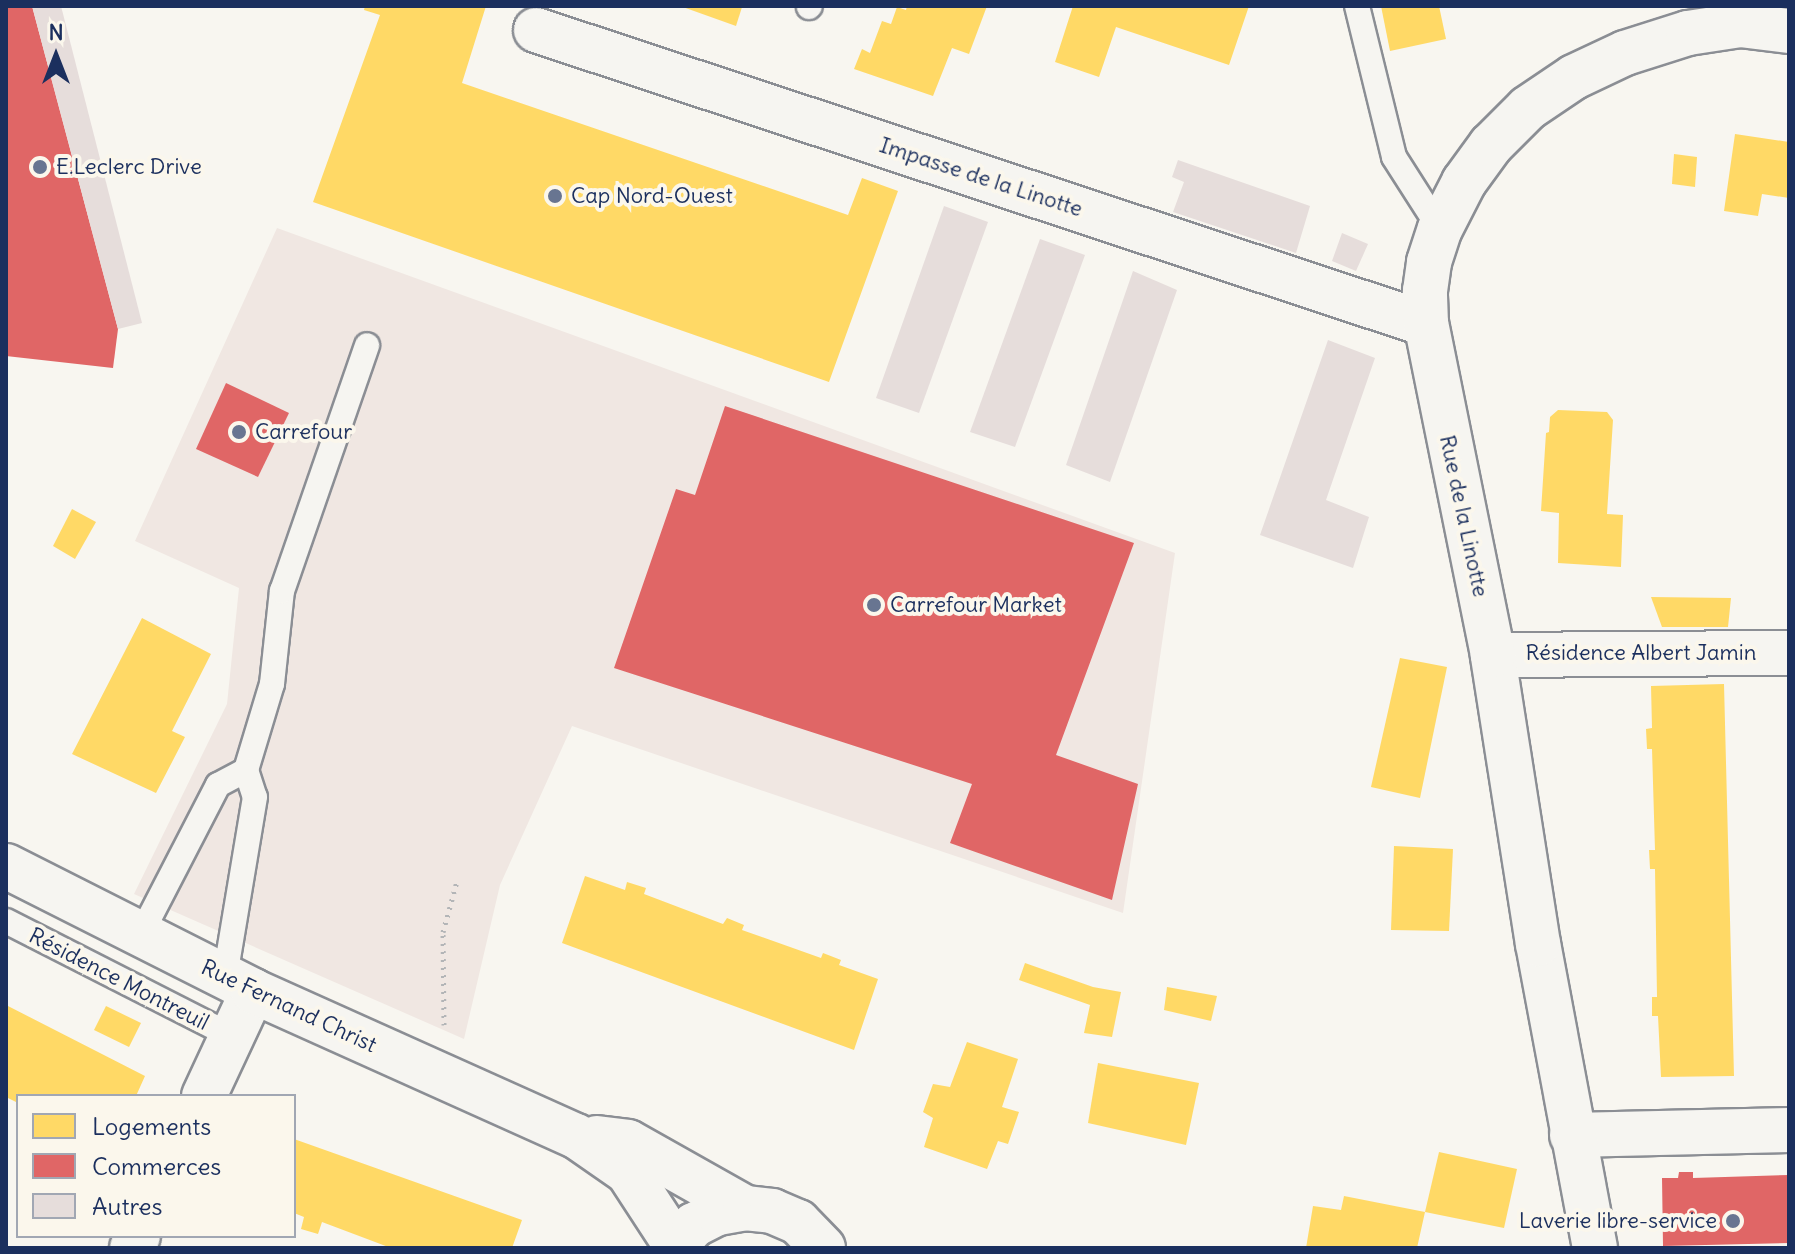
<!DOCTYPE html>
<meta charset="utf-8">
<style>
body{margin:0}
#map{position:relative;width:1795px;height:1254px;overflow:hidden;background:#f8f6f0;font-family:Delius,sans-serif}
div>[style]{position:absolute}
.built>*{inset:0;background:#f0e7e2}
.homes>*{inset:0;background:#ffd966}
.shops>*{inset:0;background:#e06666}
.building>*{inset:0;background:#e6dddb}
.path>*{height:5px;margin-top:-2.5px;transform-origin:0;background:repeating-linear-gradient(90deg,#b3b5b7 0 2px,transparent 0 8px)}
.roads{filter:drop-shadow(2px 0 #8b8e94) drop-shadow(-2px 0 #8b8e94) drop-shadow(0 2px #8b8e94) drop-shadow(0 -2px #8b8e94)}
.lane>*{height:24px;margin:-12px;padding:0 12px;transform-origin:12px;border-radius:12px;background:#f6f5f1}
.street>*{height:44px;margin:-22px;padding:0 22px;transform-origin:22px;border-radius:22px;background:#f6f5f1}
.secondary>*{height:44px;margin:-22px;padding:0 22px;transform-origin:22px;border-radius:22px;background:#f6f5f1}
.dots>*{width:22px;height:22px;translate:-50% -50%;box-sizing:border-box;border:4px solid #fbf7ec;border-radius:50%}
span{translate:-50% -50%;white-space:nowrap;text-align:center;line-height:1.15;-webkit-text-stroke:8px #fbf7ec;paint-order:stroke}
.poi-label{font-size:22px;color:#1b2f5e}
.left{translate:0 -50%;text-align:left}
.right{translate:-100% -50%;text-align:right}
.street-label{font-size:22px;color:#1b2f5e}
.frame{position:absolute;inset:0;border:8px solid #1b2f5e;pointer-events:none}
.legend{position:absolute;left:16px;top:1094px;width:280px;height:144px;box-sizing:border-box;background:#fbf7ec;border:2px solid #a1a7b3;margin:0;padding:10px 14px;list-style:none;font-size:24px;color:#1b2f5e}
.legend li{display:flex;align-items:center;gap:16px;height:40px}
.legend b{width:40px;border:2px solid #a1a7b3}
.north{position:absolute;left:16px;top:16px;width:80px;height:80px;-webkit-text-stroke:6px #fbf7ec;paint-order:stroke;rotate:0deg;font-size:22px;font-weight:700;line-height:32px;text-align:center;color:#1b2f5e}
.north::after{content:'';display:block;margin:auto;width:28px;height:36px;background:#1b2f5e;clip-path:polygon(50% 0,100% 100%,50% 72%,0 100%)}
</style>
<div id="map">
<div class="built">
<i style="clip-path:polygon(277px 228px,1175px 553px,1123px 913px,572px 726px,500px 885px,464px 1039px,134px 894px,227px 704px,239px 588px,135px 541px)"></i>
</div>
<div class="homes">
<i style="clip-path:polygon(365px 6px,486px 6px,462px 83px,848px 215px,862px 178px,898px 191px,829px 382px,313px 202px,380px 15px,364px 10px)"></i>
<i style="clip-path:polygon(680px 6px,738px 6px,742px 7px,736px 26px)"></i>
<i style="clip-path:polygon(907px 6px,987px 6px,969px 54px,952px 48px,933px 96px,854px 69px,862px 49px,870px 53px,882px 21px,891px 24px,897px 7px,906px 10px)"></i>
<i style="clip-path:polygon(1073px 6px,1249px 6px,1229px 65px,1116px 27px,1099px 77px,1055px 62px)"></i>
<i style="clip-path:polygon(1381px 6px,1439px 6px,1446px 39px,1390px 51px)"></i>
<i style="clip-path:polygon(1735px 134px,1789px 142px,1789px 198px,1762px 194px,1758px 216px,1724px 211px)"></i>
<i style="clip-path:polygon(1674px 154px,1697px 157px,1695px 187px,1672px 184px)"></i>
<i style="clip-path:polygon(1558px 410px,1607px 412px,1613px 420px,1607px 514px,1623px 515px,1621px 567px,1558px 563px,1559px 513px,1541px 511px,1546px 433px,1549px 432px,1550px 417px)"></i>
<i style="clip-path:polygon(72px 509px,96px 522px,75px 559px,53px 546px)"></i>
<i style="clip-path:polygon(1651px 597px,1731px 598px,1728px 627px,1662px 627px)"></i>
<i style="clip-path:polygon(142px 618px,211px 654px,172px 731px,185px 737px,156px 793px,72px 754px)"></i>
<i style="clip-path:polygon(1400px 658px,1447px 667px,1420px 798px,1371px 787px)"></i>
<i style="clip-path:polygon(1724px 684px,1734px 1076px,1661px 1077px,1658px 1016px,1652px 1016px,1652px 997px,1657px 997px,1655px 869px,1650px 869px,1649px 850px,1655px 850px,1652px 749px,1647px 749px,1646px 729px,1652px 728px,1651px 686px)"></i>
<i style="clip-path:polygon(1394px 846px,1453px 849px,1449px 931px,1391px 930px)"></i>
<i style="clip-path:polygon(585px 876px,625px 890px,627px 882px,646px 888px,644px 894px,723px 924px,727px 918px,744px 925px,742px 930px,821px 958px,823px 953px,841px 960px,839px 965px,878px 979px,854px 1050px,562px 943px)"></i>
<i style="clip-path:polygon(1025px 963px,1093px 987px,1121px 992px,1112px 1037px,1084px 1033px,1090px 1005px,1019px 980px)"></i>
<i style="clip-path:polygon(1167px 987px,1217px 996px,1211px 1021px,1164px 1010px)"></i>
<i style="clip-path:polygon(6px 1005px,145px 1076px,136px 1096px,18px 1096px,18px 1103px,6px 1097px)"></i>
<i style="clip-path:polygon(106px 1006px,141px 1023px,129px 1047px,94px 1030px)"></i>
<i style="clip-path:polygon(967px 1042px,1018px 1059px,1002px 1107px,1019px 1112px,1008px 1144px,998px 1141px,987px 1169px,924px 1147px,933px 1118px,923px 1112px,933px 1084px,950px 1087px)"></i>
<i style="clip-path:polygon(1098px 1063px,1199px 1083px,1186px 1145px,1088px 1123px)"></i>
<i style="clip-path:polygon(294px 1139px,522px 1220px,512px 1248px,391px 1248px,322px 1222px,318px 1234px,301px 1229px,304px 1217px,294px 1213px)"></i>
<i style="clip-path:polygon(1439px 1152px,1517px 1169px,1504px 1228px,1425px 1212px)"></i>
<i style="clip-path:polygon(1344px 1196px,1425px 1212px,1417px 1248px,1306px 1248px,1313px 1206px,1341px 1210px)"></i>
</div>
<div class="shops">
<i style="clip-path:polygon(6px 6px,32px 6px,118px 329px,113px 368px,6px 356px)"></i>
<i style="clip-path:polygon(226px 383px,289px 413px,258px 477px,196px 449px)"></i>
<i style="clip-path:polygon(725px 406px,1134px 543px,1056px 755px,1138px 784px,1112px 900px,950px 843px,972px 784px,614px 668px,676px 489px,695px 495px)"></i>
<i style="clip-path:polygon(1679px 1172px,1693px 1172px,1693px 1178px,1789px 1175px,1789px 1243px,1663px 1246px,1662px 1178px,1678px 1178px)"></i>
</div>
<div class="building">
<i style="clip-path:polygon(32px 6px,61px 6px,142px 323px,118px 329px)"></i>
<i style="clip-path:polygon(1178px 160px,1310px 206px,1296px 253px,1173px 212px,1184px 182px,1172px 177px)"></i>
<i style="clip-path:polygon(944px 206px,988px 222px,919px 413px,876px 398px)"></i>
<i style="clip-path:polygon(1342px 233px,1368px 244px,1356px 271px,1332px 261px)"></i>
<i style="clip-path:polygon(1040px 239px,1085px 255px,1015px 447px,970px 432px)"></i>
<i style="clip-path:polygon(1133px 271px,1177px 290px,1110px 482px,1066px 465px)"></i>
<i style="clip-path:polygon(1328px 340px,1375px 358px,1326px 500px,1369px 517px,1353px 568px,1260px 535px)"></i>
</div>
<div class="path">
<i style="left:444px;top:1025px;width:93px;rotate:-90.6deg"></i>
<i style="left:443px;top:932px;width:53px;rotate:-74.6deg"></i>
</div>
<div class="roads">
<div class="lane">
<i style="left:1357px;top:6px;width:155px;rotate:76.2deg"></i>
<i style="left:1394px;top:157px;width:85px;rotate:57.4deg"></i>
<i style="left:809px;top:7px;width:1px;rotate:-45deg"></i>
<i style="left:246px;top:770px;width:90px;rotate:-73.2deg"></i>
<i style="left:272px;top:684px;width:94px;rotate:-83.9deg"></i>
<i style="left:282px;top:591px;width:260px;rotate:-70.9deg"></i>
<i style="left:6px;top:921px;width:254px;rotate:27deg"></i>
<i style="left:140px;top:936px;width:170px;rotate:-62.7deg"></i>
<i style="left:218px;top:785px;width:32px;rotate:-28deg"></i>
<i style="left:246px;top:770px;width:28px;rotate:72deg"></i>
<i style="left:255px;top:797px;width:182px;rotate:99.5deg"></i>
</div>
<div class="street">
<i style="left:536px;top:30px;width:937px;rotate:18.28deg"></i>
<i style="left:1493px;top:655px;width:296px;rotate:-0.4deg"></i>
<i style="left:204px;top:1096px;width:116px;rotate:-65deg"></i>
<i style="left:1572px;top:1135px;width:217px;rotate:-1.3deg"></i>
<i style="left:132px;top:1248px;width:13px;rotate:-63deg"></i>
<i style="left:1595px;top:1248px;width:309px;rotate:-100.6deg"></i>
<i style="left:1538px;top:944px;width:292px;rotate:-98.9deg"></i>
<i style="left:1493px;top:655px;width:338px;rotate:-101.4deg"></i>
<i style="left:1426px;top:324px;width:33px;rotate:-92deg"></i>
<i style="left:1425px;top:291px;width:29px;rotate:-82deg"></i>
<i style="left:1429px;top:262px;width:35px;rotate:-72deg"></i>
<i style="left:1440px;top:229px;width:53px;rotate:-62.9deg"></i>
<i style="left:1464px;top:182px;width:46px;rotate:-53.9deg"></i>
<i style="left:1491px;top:145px;width:52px;rotate:-45deg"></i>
<i style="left:1528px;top:108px;width:55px;rotate:-34deg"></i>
<i style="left:1574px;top:77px;width:56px;rotate:-25.2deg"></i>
<i style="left:1625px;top:53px;width:66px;rotate:-17.6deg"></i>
<i style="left:1688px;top:33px;width:53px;rotate:-8.7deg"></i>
<i style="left:1740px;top:25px;width:49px;rotate:7deg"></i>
</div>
<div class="secondary">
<i style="left:6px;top:866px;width:277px;rotate:26.8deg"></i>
<i style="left:253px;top:991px;width:354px;rotate:24.2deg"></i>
<i style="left:576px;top:1136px;width:63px;rotate:34.7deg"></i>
<i style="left:628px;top:1172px;width:86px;rotate:56.9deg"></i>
<i style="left:597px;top:1138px;width:31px;rotate:7deg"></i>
<i style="left:628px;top:1142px;width:134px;rotate:29.4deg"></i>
<i style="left:673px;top:1248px;width:31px;rotate:-48deg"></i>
<i style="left:694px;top:1225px;width:27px;rotate:-27deg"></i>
<i style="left:718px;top:1213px;width:27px;rotate:-10deg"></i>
<i style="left:745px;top:1208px;width:27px;rotate:6deg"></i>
<i style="left:772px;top:1211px;width:28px;rotate:23deg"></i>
<i style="left:798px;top:1222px;width:36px;rotate:46deg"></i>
</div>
</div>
<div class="dots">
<i style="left:40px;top:167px;background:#687591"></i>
<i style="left:555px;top:196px;background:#687591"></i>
<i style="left:239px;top:432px;background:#687591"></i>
<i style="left:874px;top:605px;background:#687591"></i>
<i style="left:1733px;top:1221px;background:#687591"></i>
</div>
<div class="poi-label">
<span class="left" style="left:56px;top:167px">E.Leclerc Drive</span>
<span class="left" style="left:571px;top:196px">Cap Nord-Ouest</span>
<span class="left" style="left:255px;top:432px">Carrefour</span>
<span class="left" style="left:890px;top:605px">Carrefour Market</span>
<span class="right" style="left:1717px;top:1221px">Laverie libre-service</span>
</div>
<div class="street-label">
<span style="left:981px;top:177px;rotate:18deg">Impasse de la Linotte</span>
<span style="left:1464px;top:516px;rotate:78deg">Rue de la Linotte</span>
<span style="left:1641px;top:653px">Résidence Albert Jamin</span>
<span style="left:119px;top:979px;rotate:27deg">Résidence Montreuil</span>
<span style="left:289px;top:1006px;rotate:25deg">Rue Fernand Christ</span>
</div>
<div class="frame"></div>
<ul class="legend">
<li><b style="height:22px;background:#ffd966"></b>Logements</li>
<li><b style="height:22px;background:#e06666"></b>Commerces</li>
<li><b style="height:22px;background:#e6dddb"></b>Autres</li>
</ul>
<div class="north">N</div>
</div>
